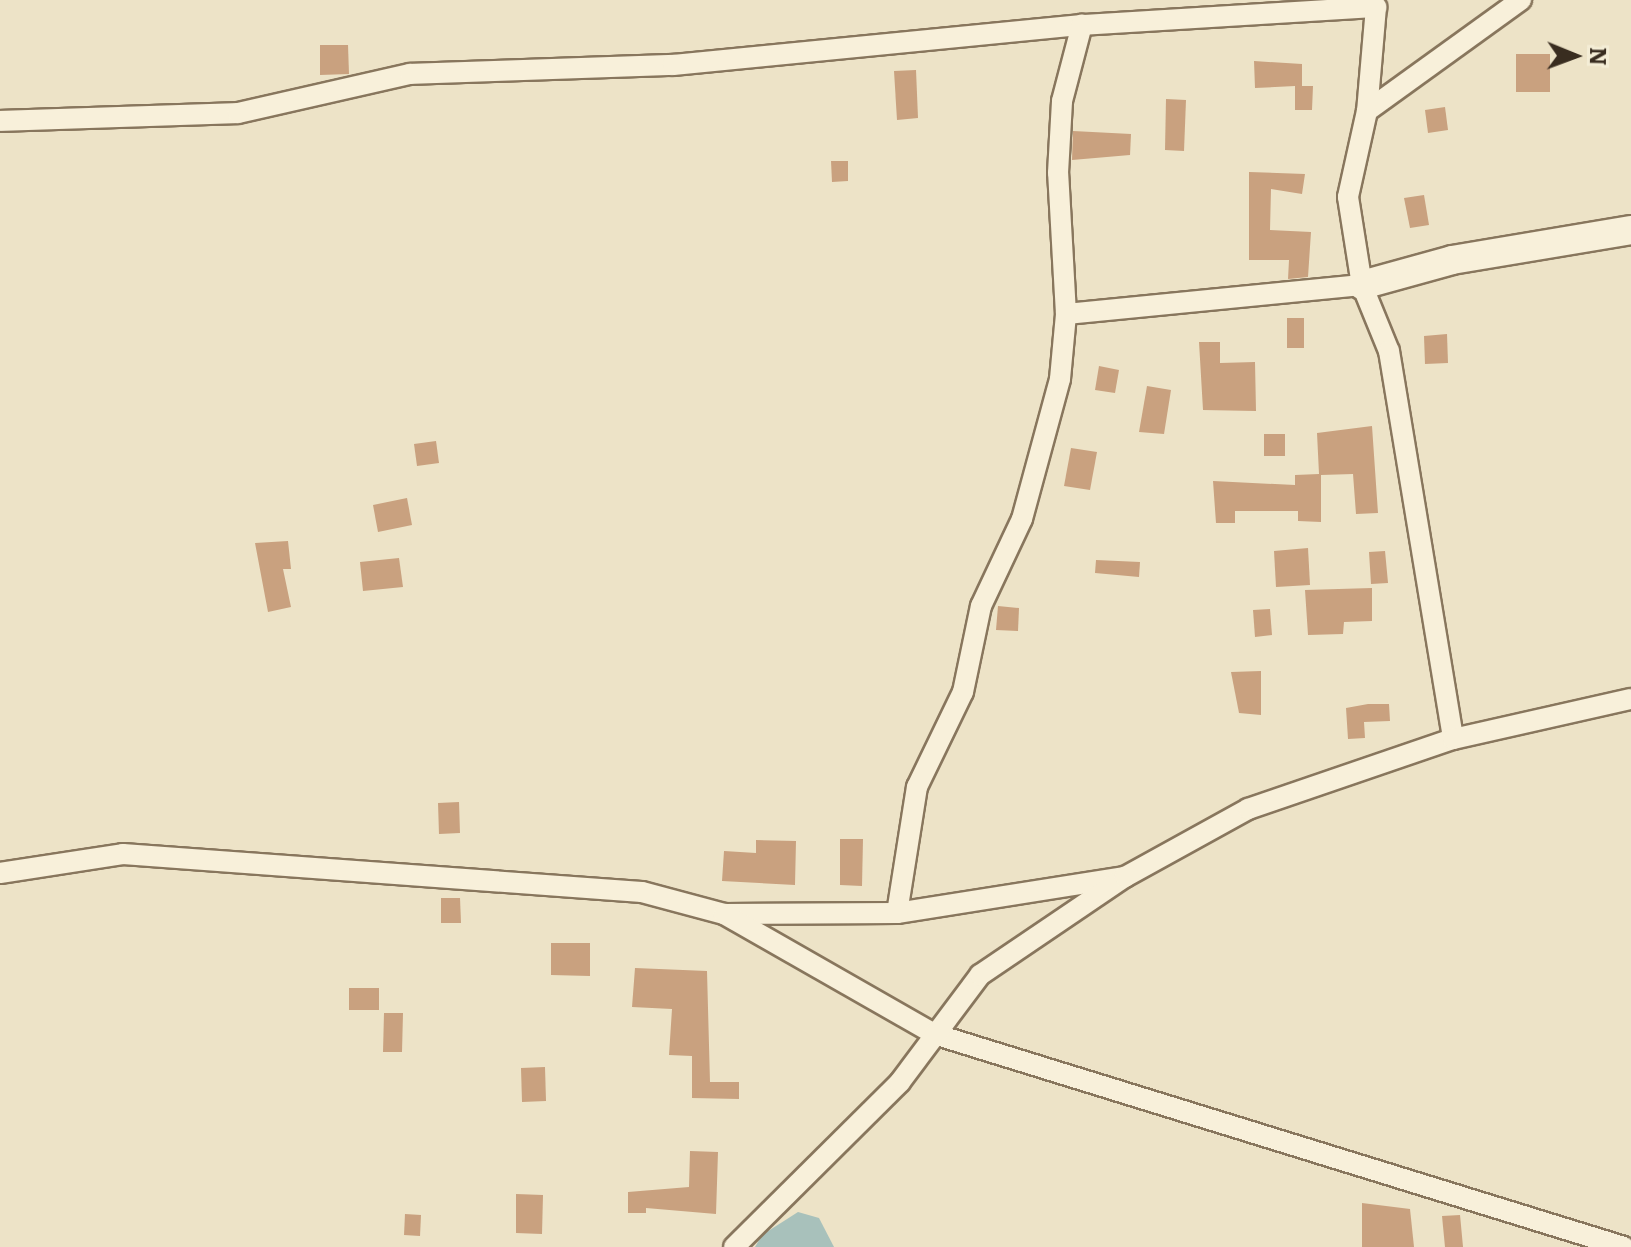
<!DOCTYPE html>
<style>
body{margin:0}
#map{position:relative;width:1631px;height:1247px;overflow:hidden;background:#ede3c7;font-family:Literata,serif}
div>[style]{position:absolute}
.water>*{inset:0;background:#a8c1bb}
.building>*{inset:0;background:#c9a17f}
.roads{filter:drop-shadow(2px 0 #88765d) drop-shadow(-2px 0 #88765d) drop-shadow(0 2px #88765d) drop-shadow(0 -2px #88765d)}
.street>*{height:20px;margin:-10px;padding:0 10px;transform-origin:10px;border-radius:10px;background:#f8f0da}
.secondary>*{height:28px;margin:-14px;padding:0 14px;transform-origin:14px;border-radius:14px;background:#f8f0da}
span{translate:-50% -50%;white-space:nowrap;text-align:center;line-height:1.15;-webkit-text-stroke:6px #f4edd6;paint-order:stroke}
.north{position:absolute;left:1535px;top:16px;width:80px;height:80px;-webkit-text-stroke:6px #f4edd6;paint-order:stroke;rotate:91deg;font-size:22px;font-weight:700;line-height:32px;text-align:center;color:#392d20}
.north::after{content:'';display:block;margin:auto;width:28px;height:36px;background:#392d20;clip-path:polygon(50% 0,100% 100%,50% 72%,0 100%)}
</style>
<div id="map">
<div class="water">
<i style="clip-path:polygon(798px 1212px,819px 1218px,834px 1247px,755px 1247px,762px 1235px)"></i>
</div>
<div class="building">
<i style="clip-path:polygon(320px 45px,348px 45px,349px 74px,320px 75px)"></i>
<i style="clip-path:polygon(1516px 54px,1550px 54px,1550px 92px,1516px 92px)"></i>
<i style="clip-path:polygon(1254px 61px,1302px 64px,1302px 86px,1313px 86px,1312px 110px,1295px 110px,1295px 86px,1255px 88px)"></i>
<i style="clip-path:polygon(916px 70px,918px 118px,897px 120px,894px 71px)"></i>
<i style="clip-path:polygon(1166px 99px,1186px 100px,1184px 151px,1165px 150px)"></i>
<i style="clip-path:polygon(1445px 107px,1448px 130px,1428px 133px,1425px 110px)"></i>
<i style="clip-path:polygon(1073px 131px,1131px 134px,1130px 155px,1072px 160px)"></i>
<i style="clip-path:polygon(831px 161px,848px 161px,848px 181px,832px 182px)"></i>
<i style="clip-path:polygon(1249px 172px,1305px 174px,1302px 194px,1271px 189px,1270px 230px,1311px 232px,1308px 277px,1288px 279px,1289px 260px,1249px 260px)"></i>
<i style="clip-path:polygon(1424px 195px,1429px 225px,1410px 228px,1404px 198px)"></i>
<i style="clip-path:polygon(1287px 318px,1304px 318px,1304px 348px,1287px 348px)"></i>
<i style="clip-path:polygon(1447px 334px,1448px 363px,1425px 364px,1424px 336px)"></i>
<i style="clip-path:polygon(1199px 342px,1220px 342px,1220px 363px,1255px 362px,1256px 411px,1203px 410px)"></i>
<i style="clip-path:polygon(1099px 366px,1119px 370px,1115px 393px,1095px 390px)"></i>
<i style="clip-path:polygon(1147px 386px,1171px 390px,1164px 434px,1139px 432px)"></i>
<i style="clip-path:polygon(1372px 426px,1378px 513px,1356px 514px,1353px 474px,1321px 475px,1321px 522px,1298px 521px,1298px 511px,1235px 511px,1235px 523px,1216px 523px,1213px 481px,1295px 485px,1295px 475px,1319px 474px,1317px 433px)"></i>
<i style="clip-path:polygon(1264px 434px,1285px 434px,1285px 456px,1264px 456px)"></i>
<i style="clip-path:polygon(436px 441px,439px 463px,417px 466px,414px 444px)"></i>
<i style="clip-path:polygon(1071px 448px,1097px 452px,1090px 490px,1064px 486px)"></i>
<i style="clip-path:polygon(407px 498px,412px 525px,378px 532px,373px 505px)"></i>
<i style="clip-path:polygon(288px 541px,291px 569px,283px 569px,291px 607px,268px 612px,255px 543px)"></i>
<i style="clip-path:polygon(1308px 548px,1310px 585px,1276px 587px,1274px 551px)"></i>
<i style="clip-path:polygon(1385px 551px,1388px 583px,1371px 584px,1369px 552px)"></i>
<i style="clip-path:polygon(399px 558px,403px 587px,363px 591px,360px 562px)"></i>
<i style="clip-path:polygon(1096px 560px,1140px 562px,1139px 577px,1095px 573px)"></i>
<i style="clip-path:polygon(1372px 588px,1372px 621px,1344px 622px,1343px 634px,1308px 635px,1305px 590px)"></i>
<i style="clip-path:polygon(998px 606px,1019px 608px,1018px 631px,996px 630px)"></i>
<i style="clip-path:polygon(1270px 609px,1272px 635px,1255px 637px,1253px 610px)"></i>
<i style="clip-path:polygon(1261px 671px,1261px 715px,1239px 713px,1231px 672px)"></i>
<i style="clip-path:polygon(1368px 704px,1389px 704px,1390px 721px,1364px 722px,1365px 738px,1348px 739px,1346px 708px)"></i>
<i style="clip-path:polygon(459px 802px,460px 833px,439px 834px,438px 803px)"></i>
<i style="clip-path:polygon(840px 839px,863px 839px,862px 886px,840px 885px)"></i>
<i style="clip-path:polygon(756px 840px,796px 841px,795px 885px,722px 881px,724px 851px,756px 853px)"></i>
<i style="clip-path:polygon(441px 898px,460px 898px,461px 923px,441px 923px)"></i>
<i style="clip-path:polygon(551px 943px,590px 943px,590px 976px,551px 975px)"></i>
<i style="clip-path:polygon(635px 968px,707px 971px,710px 1082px,739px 1082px,739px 1099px,692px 1098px,692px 1056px,669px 1055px,672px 1009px,632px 1007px)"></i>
<i style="clip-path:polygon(349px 988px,379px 988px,379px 1010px,349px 1010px)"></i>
<i style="clip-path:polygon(384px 1013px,403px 1013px,402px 1052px,383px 1052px)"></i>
<i style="clip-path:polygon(545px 1067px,546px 1101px,522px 1102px,521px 1068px)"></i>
<i style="clip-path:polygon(690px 1151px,718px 1152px,716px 1214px,646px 1208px,646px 1213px,628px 1213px,628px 1192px,689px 1187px)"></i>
<i style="clip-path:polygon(516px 1194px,543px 1195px,542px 1234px,516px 1233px)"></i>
<i style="clip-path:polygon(1362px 1203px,1410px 1209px,1414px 1247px,1362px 1247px)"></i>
<i style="clip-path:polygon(405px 1214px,421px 1215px,420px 1236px,404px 1235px)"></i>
<i style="clip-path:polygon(1460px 1215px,1463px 1247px,1445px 1247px,1442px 1216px)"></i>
</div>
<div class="roads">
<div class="street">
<i style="left:1367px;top:111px;width:190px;rotate:-35.8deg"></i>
<i style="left:0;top:121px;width:238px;rotate:-1.9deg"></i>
<i style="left:238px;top:113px;width:176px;rotate:-12.8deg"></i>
<i style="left:410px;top:74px;width:263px;rotate:-2deg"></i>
<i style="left:673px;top:65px;width:411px;rotate:-5.6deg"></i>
<i style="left:1082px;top:25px;width:295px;rotate:-3.5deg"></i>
<i style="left:1376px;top:7px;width:104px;rotate:94.9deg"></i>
<i style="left:1367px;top:111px;width:88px;rotate:102.5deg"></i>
<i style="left:1348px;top:197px;width:89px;rotate:81deg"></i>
<i style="left:1362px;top:285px;width:71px;rotate:67.8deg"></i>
<i style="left:1389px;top:351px;width:393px;rotate:80.6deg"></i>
<i style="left:1066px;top:314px;width:297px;rotate:-5.6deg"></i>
<i style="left:0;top:873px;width:124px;rotate:-8.8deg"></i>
<i style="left:123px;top:854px;width:520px;rotate:4.19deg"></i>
<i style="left:642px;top:892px;width:85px;rotate:15deg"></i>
<i style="left:724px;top:914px;width:173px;rotate:-0.3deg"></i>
<i style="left:897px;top:913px;width:231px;rotate:-9deg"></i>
<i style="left:897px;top:913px;width:128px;rotate:-81deg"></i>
<i style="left:917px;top:787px;width:106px;rotate:-64.2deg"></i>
<i style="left:963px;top:692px;width:88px;rotate:-78.2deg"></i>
<i style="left:981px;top:606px;width:96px;rotate:-64.8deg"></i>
<i style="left:1022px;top:519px;width:145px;rotate:-74.8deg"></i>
<i style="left:1060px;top:379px;width:65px;rotate:-84.7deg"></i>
<i style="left:1066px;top:314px;width:141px;rotate:-93.2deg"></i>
<i style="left:1058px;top:173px;width:72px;rotate:-86.8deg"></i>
<i style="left:1062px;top:101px;width:79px;rotate:-75.3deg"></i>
<i style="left:724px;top:914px;width:242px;rotate:29.7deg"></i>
<i style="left:934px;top:1034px;width:722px;rotate:17.16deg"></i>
<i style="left:734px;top:1247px;width:234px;rotate:-44.8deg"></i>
<i style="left:900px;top:1082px;width:134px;rotate:-53.2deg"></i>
<i style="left:980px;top:975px;width:175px;rotate:-34.1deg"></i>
<i style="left:1125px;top:877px;width:141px;rotate:-28.9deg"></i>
<i style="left:1248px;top:809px;width:217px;rotate:-18.9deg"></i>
<i style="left:1453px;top:739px;width:182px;rotate:-12.7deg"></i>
</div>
<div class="secondary">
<i style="left:1362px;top:285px;width:93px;rotate:-15.5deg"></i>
<i style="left:1452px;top:260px;width:181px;rotate:-9.5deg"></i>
</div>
</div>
<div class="north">N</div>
</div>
